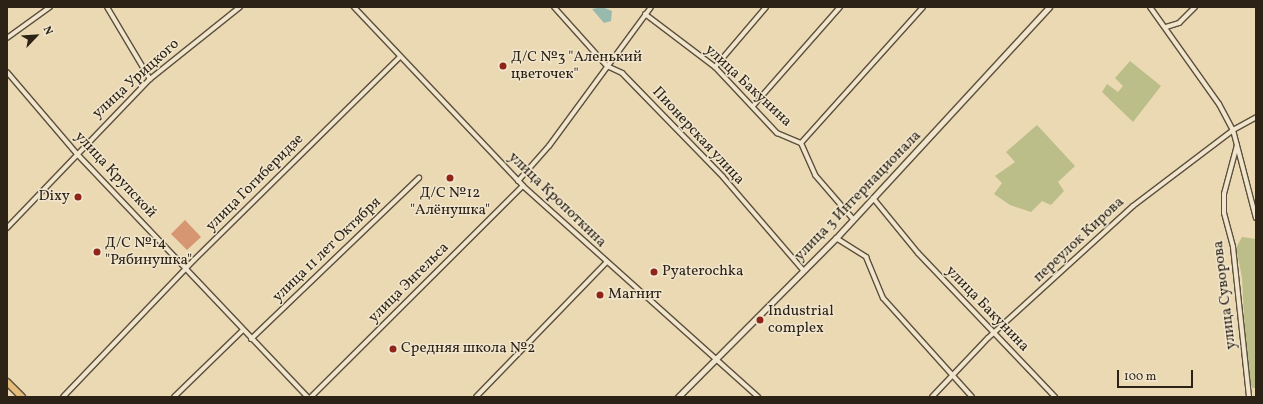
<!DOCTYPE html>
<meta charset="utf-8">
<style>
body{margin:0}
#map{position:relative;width:1263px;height:404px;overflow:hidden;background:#ead9b2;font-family:Vollkorn,serif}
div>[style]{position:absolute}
.green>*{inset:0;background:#bbbe89}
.water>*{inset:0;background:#98baae}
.building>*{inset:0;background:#d69672}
.roads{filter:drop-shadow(1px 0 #5c503d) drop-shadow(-1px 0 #5c503d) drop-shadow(0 1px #5c503d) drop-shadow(0 -1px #5c503d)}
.minor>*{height:4px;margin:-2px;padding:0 2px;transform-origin:2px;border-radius:2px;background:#f1e6cd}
.tertiary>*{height:5px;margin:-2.5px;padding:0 2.5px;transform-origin:2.5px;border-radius:2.5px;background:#f1e6cd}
.primary>*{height:6px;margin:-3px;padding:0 3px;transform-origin:3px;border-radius:3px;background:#e5bc79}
.dots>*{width:11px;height:11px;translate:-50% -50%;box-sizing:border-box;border:2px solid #f1e6cd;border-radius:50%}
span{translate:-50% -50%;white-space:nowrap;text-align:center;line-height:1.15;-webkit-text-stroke:3px #f1e6cd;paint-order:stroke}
.poi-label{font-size:15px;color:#2c2216}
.left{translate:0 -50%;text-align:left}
.right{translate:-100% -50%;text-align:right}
.street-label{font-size:15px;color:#2c2216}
.frame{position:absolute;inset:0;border:8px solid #2c2216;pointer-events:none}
.north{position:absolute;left:16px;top:16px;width:40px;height:40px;-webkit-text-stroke:3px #f1e6cd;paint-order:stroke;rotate:65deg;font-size:11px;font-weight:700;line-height:16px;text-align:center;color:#2c2216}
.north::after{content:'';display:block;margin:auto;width:14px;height:18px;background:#2c2216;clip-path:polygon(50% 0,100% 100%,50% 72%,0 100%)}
.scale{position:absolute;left:1117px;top:370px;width:76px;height:18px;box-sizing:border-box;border:2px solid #2c2216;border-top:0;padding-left:5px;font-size:12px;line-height:14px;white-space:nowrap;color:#2c2216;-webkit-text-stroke:3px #f1e6cd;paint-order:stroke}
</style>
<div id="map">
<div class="green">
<i style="clip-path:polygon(1130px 61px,1161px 86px,1133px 122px,1102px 92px,1107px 84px,1118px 92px,1123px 86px,1115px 78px)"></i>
<i style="clip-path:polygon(1037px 125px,1075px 166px,1058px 182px,1064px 191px,1051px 205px,1042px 201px,1031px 212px,1010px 205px,994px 194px,1002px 183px,995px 176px,1015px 162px,1006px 152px)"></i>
<i style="clip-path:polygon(1242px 237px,1256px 239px,1256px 388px,1252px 388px,1247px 375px,1242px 277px,1236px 248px)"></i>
</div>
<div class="water">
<i style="clip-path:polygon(602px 7px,612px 11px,611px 21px,604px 23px,592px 9px)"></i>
</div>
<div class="building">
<i style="clip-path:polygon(185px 220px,201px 237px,187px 250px,171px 234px)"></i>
</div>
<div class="roads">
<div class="minor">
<i style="left:107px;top:7px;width:84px;rotate:59.2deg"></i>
<i style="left:354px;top:7px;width:246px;rotate:46.6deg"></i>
<i style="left:523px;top:186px;width:316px;rotate:41.9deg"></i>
<i style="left:554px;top:7px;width:79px;rotate:48.1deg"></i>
<i style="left:607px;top:66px;width:17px;rotate:25deg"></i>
<i style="left:622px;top:73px;width:145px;rotate:45.8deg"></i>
<i style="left:723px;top:177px;width:123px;rotate:49.3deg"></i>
<i style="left:1150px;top:7px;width:119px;rotate:54.6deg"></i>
<i style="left:1219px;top:104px;width:30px;rotate:62deg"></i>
<i style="left:1233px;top:130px;width:91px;rotate:75.4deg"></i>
<i style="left:645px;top:14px;width:88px;rotate:37.1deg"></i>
<i style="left:715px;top:67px;width:91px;rotate:46.8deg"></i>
<i style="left:777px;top:133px;width:26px;rotate:23deg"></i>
<i style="left:801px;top:143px;width:35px;rotate:66deg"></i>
<i style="left:815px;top:175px;width:58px;rotate:49.2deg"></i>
<i style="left:1166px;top:27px;width:14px;rotate:-17deg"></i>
<i style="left:1179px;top:23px;width:23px;rotate:-45deg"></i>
<i style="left:7px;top:38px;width:53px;rotate:-35.8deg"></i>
<i style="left:715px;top:67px;width:79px;rotate:-49.6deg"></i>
<i style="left:7px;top:72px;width:109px;rotate:49.5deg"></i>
<i style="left:78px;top:155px;width:334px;rotate:46.5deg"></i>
<i style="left:753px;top:106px;width:132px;rotate:-48.7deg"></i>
<i style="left:801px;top:143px;width:183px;rotate:-48.1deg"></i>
<i style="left:1237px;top:145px;width:51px;rotate:104.9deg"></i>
<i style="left:1224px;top:194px;width:19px;rotate:90deg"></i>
<i style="left:1224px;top:213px;width:35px;rotate:75deg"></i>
<i style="left:1233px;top:247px;width:151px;rotate:83.9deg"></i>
<i style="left:518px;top:181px;width:47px;rotate:-48.5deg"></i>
<i style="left:549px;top:146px;width:172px;rotate:-53.7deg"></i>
<i style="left:873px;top:198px;width:71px;rotate:50.7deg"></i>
<i style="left:918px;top:253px;width:199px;rotate:46.4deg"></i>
<i style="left:7px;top:228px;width:207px;rotate:-46.2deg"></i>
<i style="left:150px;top:79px;width:115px;rotate:-38.7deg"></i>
<i style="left:836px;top:238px;width:36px;rotate:32deg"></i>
<i style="left:866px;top:257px;width:44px;rotate:67.5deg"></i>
<i style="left:883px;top:298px;width:133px;rotate:48deg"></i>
<i style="left:251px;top:339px;width:233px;rotate:-43.8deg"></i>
<i style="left:63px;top:397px;width:190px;rotate:-46.3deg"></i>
<i style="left:194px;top:260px;width:289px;rotate:-44.6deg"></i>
<i style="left:174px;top:397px;width:96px;rotate:-44.2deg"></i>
<i style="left:311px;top:397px;width:299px;rotate:-44.9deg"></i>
<i style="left:476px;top:397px;width:187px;rotate:-45.9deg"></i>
<i style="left:932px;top:397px;width:81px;rotate:-46.5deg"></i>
<i style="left:988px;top:338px;width:196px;rotate:-42.3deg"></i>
<i style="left:1133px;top:206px;width:126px;rotate:-37.2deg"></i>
<i style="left:1233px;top:130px;width:26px;rotate:-29deg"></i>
</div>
<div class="tertiary">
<i style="left:678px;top:397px;width:224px;rotate:-45.2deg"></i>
<i style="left:836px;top:238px;width:314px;rotate:-47.3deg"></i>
</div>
<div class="primary">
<i style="left:7px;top:382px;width:21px;rotate:45deg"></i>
</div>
</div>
<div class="dots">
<i style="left:503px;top:66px;background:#8f2418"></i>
<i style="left:450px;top:178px;background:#8f2418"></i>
<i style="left:78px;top:197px;background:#8f2418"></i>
<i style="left:97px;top:252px;background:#8f2418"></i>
<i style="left:654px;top:272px;background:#8f2418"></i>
<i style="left:600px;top:295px;background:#8f2418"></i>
<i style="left:760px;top:320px;background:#8f2418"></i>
<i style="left:393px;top:349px;background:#8f2418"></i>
</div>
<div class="poi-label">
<span class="left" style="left:511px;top:66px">Д/С №3 "Аленький<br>цветочек"</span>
<span style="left:450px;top:202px">Д/С №12<br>"Алёнушка"</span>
<span class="right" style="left:70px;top:197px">Dixy</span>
<span class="left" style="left:105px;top:252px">Д/С №14<br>"Рябинушка"</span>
<span class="left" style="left:662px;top:272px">Pyaterochka</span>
<span class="left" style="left:608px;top:295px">Магнит</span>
<span class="left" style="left:768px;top:320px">Industrial<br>complex</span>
<span class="left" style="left:401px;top:349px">Средняя школа №2</span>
</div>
<div class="street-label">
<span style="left:136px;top:79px;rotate:-42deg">улица Урицкого</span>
<span style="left:748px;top:86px;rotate:43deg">улица Бакунина</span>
<span style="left:698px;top:136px;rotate:47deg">Пионерская улица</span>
<span style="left:115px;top:175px;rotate:47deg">улица Крупской</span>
<span style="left:255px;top:183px;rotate:-45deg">улица Гогиберидзе</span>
<span style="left:858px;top:196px;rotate:-46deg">улица 3 Интернационала</span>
<span style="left:557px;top:200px;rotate:44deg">улица Кропоткина</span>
<span style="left:1079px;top:240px;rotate:-43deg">переулок Кирова</span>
<span style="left:327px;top:250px;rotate:-44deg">улица 11 лет Октября</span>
<span style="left:409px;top:283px;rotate:-45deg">улица Энгельса</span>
<span style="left:1225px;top:295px;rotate:-97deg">улица Суворова</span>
<span style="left:987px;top:309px;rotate:46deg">улица Бакунина</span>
</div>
<div class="frame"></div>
<div class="north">N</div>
<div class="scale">100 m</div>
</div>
